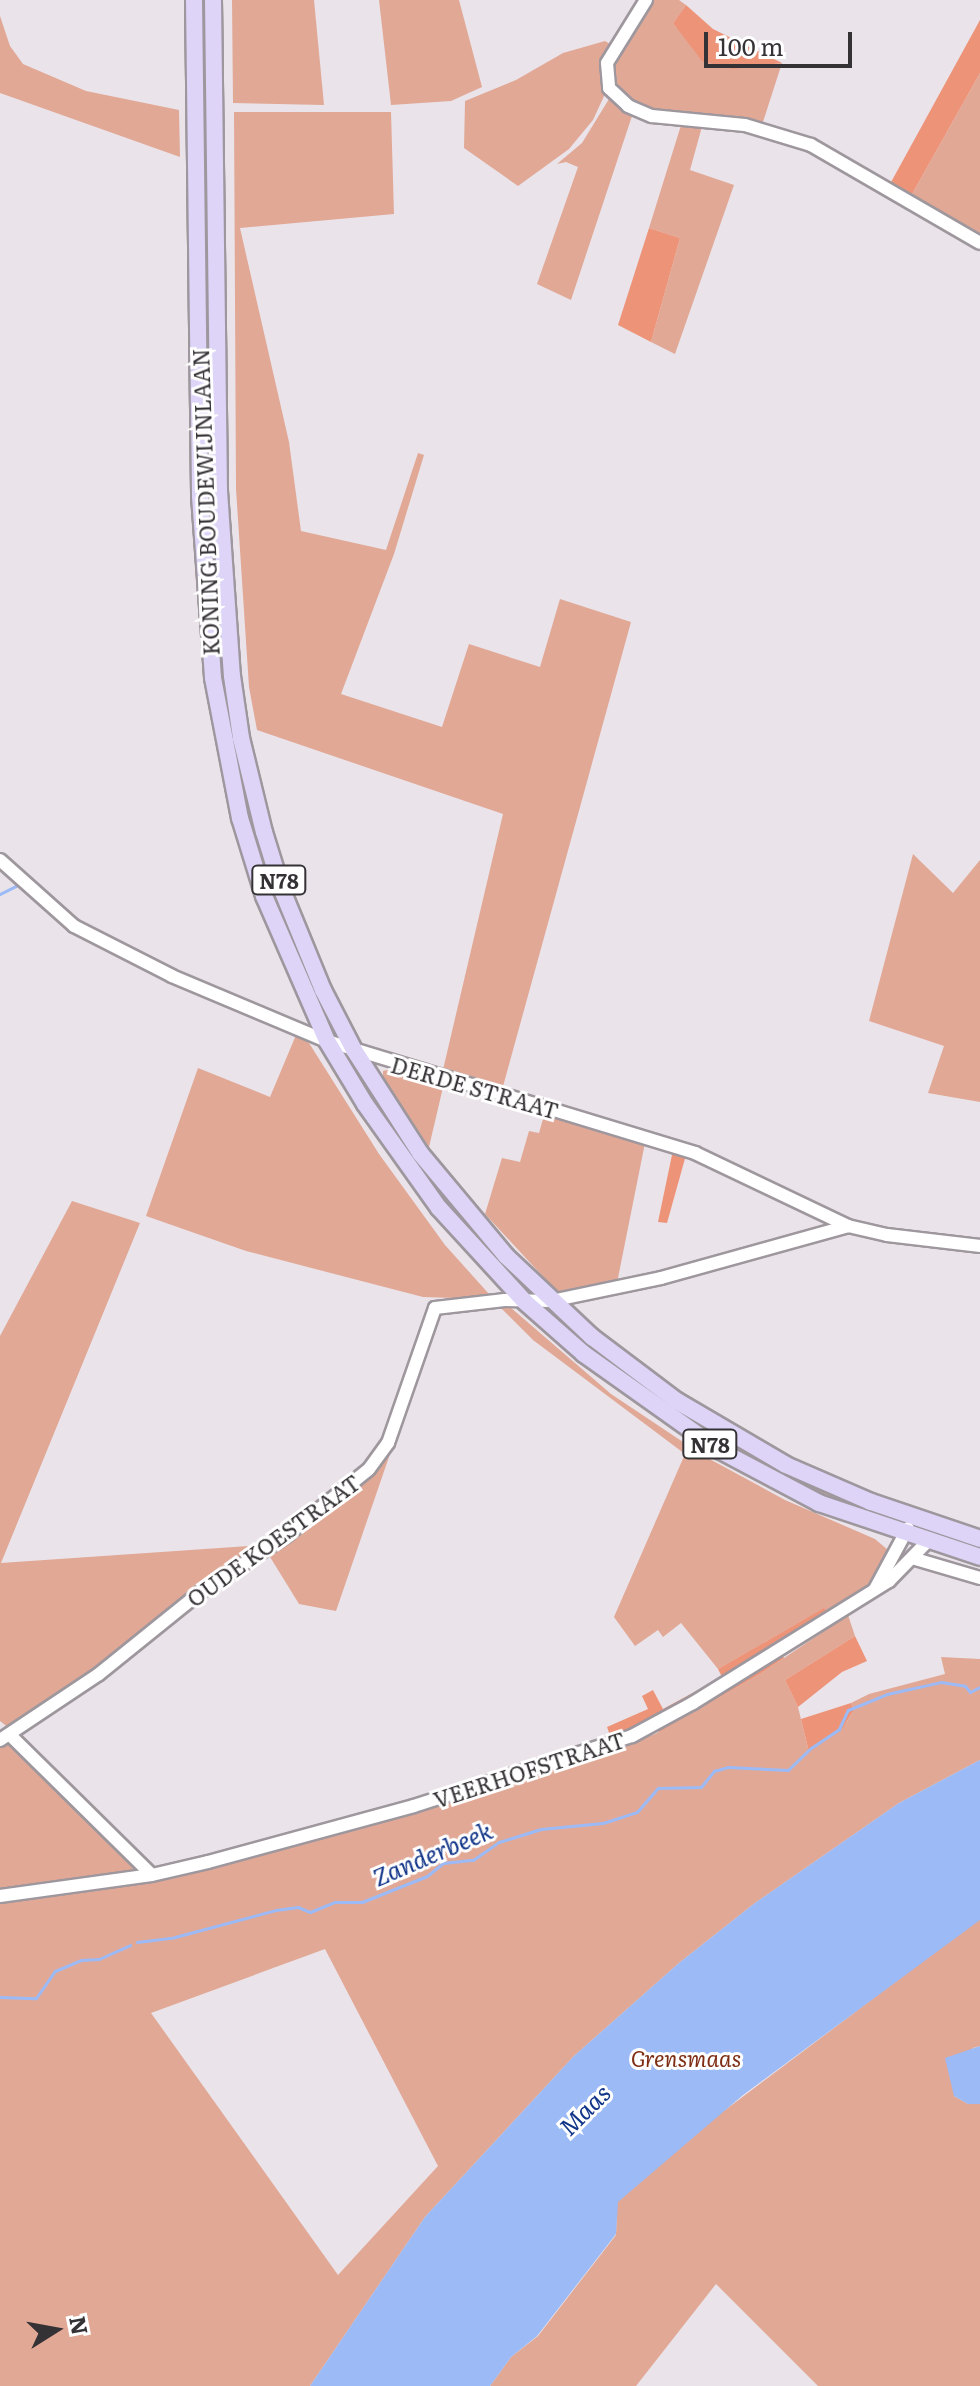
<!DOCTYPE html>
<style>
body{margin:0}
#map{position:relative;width:980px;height:2386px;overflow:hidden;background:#eae3e9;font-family:Literata,serif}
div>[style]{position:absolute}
.green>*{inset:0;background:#e1a896}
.forest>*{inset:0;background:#ed9378}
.water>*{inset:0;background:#9bbaf6}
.stream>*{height:3px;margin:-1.5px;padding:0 1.5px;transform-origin:1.5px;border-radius:1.5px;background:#9bbaf6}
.roads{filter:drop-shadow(2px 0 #9e979d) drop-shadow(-2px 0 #9e979d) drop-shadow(0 2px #9e979d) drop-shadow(0 -2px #9e979d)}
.minor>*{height:12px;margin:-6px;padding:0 6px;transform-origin:6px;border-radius:6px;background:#fff}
.major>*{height:16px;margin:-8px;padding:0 8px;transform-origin:8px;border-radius:8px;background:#ddd4f7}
span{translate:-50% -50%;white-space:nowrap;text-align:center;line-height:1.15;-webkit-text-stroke:6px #fff;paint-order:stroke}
.shield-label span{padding:2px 6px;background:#fff;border:2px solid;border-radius:6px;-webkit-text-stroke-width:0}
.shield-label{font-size:20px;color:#353235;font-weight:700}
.street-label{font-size:22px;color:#353235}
.park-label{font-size:22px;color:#7e2e14;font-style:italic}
.water-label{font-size:24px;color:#113589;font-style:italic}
.north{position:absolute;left:16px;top:2290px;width:80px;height:80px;-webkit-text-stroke:6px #fff;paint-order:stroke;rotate:79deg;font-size:22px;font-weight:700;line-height:32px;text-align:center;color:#353235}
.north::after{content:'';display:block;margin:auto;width:28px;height:36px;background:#353235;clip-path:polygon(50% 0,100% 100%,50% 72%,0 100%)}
.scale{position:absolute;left:704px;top:32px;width:148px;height:36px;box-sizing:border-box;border:4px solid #353235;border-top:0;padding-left:10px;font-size:24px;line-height:28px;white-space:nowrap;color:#353235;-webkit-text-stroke:6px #fff;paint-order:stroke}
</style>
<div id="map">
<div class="green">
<i style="clip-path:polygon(232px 0,314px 0,324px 105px,233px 103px)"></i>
<i style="clip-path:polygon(379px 0,459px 0,482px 87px,451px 101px,391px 105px)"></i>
<i style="clip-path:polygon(651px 0,679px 0,686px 5px,673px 23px,693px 46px,755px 66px,782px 63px,762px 125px,730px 116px,650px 110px,620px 93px,612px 82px,612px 62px)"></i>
<i style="clip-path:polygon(0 16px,10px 46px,23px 64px,86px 91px,179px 110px,180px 157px,0 93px)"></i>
<i style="clip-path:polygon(605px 41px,610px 44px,601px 81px,605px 94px,593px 120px,569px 149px,518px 186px,464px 148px,465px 101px,516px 80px,563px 53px)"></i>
<i style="clip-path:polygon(980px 73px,980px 237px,911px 196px)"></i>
<i style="clip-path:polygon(609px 99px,633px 113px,571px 300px,537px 284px,578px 167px,566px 162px,557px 164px,582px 143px)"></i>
<i style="clip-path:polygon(200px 111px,209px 111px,238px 746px,338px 1032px,332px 1035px,303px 977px,253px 844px,221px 695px,209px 566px)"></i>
<i style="clip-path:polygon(234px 112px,391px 112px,394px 214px,240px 228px,289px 442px,301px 531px,386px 550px,418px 453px,424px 455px,394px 554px,341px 694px,442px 727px,469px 644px,540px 667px,560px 599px,631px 622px,502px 1090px,442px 1074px,503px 814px,257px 730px,249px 687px,236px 489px)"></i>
<i style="clip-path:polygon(682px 122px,703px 123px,690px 170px,734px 185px,675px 354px,651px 342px,680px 238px,649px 228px)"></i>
<i style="clip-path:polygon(913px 854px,953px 893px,980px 860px,980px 1102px,928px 1093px,944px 1046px,869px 1021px)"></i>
<i style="clip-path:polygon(296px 1035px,309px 1043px,379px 1154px,445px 1245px,489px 1294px,486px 1299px,423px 1297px,246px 1251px,146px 1216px,198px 1068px,270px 1097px)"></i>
<i style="clip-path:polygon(350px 1057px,529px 1287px,529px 1292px,527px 1294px,428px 1186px,346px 1061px)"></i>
<i style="clip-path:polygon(391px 1069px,444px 1083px,429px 1147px,383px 1079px,383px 1071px)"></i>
<i style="clip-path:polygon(545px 1112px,645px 1143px,617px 1283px,559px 1294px,485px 1214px,502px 1158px,520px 1162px,529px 1131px,539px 1133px)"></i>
<i style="clip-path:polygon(72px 1201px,140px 1223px,1px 1563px,264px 1545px,83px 1680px,10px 1729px,0 1721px,0 1336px)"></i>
<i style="clip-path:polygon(510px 1307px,611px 1394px,704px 1456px,785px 1500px,875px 1539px,888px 1550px,879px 1573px,870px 1585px,827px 1613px,823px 1609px,718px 1669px,681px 1623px,663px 1637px,658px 1630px,635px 1646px,614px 1617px,685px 1454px,533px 1340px,501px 1308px)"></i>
<i style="clip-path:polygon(550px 1307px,617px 1363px,906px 1523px,901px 1528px,829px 1500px,722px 1445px,611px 1369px,544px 1310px)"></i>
<i style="clip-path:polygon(386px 1452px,390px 1454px,336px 1611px,299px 1604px,267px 1552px)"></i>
<i style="clip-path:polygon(evenodd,848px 1615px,855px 1636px,785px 1680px,798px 1707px,809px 1752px,846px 1723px,854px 1710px,851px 1703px,869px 1694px,945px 1674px,941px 1657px,980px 1659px,980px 1760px,899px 1803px,755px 1903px,679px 1963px,574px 2056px,425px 2217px,310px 2386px,0 2386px,0 1902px,166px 1879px,352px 1829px,628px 1744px,655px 1734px,760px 1674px,848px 1615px,325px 1949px,438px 2166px,338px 2275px,151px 2013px,325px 1949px)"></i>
<i style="clip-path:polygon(7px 1740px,142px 1873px,0 1891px,0 1745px)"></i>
<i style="clip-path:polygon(980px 1918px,980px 2046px,973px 2048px,954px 2096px,968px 2104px,980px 2104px,980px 2386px,818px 2386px,716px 2284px,636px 2386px,490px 2386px,511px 2357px,538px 2336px,616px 2235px,617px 2206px,447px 2386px,590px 2212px)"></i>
</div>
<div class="forest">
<i style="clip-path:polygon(686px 5px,713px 29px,782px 63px,733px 69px,702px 61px,673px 23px)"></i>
<i style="clip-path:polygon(980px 20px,980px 73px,911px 196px,890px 184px)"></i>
<i style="clip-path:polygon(649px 228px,680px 238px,651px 342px,618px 325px)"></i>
<i style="clip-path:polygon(673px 1150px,686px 1155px,667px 1223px,658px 1222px)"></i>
<i style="clip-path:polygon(824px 1608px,827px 1613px,777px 1647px,784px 1658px,760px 1674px,659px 1732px,652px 1721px,611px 1738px,607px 1727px,648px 1709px,642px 1696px,653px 1690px,663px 1709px,722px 1677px,718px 1669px)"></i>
<i style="clip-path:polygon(855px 1636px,867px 1661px,842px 1672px,798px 1707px,785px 1680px)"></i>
<i style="clip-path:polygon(851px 1703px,854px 1710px,842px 1729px,809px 1752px,801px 1719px)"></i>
</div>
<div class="water">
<i style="clip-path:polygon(980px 1760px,980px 1920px,743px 2095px,618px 2202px,616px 2234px,537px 2336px,511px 2357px,490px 2386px,310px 2386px,425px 2217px,574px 2056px,679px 1963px,755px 1903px,899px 1803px)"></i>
<i style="clip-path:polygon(980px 2046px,980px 2104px,968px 2104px,954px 2096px,945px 2058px)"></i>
</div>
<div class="stream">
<i style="left:0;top:894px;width:18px;rotate:-27deg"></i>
<i style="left:137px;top:1942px;width:38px;rotate:-7deg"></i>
<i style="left:175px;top:1937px;width:105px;rotate:-15deg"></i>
<i style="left:276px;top:1910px;width:22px;rotate:-8deg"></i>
<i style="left:298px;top:1907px;width:13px;rotate:23deg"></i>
<i style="left:310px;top:1912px;width:27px;rotate:-22deg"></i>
<i style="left:335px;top:1902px;width:27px"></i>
<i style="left:362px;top:1902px;width:70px;rotate:-21.8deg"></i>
<i style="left:427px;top:1876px;width:21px;rotate:-39deg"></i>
<i style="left:443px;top:1863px;width:30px;rotate:-6deg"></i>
<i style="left:473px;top:1860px;width:32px;rotate:-35deg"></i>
<i style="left:499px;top:1842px;width:44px;rotate:-17.2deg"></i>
<i style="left:541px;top:1829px;width:62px;rotate:-5.5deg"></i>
<i style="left:603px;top:1823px;width:36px;rotate:-18deg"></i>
<i style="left:637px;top:1812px;width:32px;rotate:-49deg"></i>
<i style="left:658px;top:1788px;width:43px;rotate:-1.3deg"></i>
<i style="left:701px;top:1787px;width:21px;rotate:-51deg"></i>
<i style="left:714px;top:1771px;width:15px;rotate:-16deg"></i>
<i style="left:728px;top:1767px;width:60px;rotate:2.9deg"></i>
<i style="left:788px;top:1770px;width:32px;rotate:-44deg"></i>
<i style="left:811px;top:1748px;width:34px;rotate:-34deg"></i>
<i style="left:839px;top:1729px;width:21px;rotate:-65deg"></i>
<i style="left:848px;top:1710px;width:42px;rotate:-22.3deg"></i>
<i style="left:887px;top:1694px;width:55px;rotate:-12.5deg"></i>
<i style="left:941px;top:1682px;width:24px;rotate:9deg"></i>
<i style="left:965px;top:1686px;width:8px;rotate:50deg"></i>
<i style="left:970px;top:1692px;width:11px;rotate:-27deg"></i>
<i style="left:0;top:1997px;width:36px;rotate:2deg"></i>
<i style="left:36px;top:1998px;width:33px;rotate:-55deg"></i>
<i style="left:55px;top:1971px;width:28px;rotate:-23deg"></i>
<i style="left:81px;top:1960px;width:18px;rotate:-3deg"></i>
<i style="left:99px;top:1959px;width:34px;rotate:-24deg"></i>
</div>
<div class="roads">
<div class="minor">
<i style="left:646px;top:0;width:74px;rotate:121.8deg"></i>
<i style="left:607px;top:63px;width:25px;rotate:85deg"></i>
<i style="left:609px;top:88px;width:26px;rotate:43deg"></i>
<i style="left:628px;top:106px;width:26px;rotate:23deg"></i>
<i style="left:652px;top:116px;width:93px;rotate:5.5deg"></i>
<i style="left:745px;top:125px;width:69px;rotate:16.9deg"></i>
<i style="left:811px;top:145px;width:195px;rotate:30.1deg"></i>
<i style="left:0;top:860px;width:99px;rotate:41.7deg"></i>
<i style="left:74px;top:926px;width:110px;rotate:27deg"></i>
<i style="left:172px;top:976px;width:168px;rotate:22.8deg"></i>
<i style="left:327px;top:1041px;width:385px;rotate:16.9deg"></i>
<i style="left:695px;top:1153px;width:170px;rotate:25.5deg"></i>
<i style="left:848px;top:1226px;width:40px;rotate:13deg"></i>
<i style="left:887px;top:1235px;width:94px;rotate:6.7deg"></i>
<i style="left:912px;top:1558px;width:71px;rotate:16.4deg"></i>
<i style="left:875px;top:1589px;width:69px;rotate:-61.6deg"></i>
<i style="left:10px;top:1735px;width:199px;rotate:44.6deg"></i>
<i style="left:0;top:1740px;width:119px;rotate:-33.7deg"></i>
<i style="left:99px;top:1674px;width:127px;rotate:-38.9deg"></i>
<i style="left:198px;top:1594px;width:107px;rotate:-33.5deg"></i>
<i style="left:287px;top:1535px;width:105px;rotate:-38.8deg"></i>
<i style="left:369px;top:1469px;width:32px;rotate:-54deg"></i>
<i style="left:388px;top:1443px;width:143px;rotate:-70.8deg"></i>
<i style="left:435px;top:1308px;width:70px;rotate:-6.5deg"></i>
<i style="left:505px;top:1300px;width:46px;rotate:1.2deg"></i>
<i style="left:551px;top:1301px;width:112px;rotate:-11.8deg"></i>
<i style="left:661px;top:1278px;width:194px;rotate:-15.5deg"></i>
<i style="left:0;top:1896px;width:153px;rotate:-7.9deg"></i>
<i style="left:152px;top:1875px;width:57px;rotate:-13.1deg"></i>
<i style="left:208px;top:1862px;width:213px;rotate:-15.2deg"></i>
<i style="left:414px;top:1806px;width:229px;rotate:-17.8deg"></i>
<i style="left:632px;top:1736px;width:69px;rotate:-28.4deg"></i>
<i style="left:693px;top:1703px;width:231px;rotate:-31.9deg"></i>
<i style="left:889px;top:1581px;width:54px;rotate:-45.7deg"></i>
</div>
<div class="major">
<i style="left:194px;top:0;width:496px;rotate:89.3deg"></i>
<i style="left:200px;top:496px;width:182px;rotate:85.9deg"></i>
<i style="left:213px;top:678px;width:143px;rotate:79.1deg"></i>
<i style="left:240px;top:818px;width:82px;rotate:72.9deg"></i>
<i style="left:264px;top:896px;width:158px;rotate:66.5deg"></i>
<i style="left:327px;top:1041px;width:74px;rotate:58.9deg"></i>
<i style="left:365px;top:1104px;width:128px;rotate:54.6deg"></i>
<i style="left:439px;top:1208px;width:127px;rotate:47.5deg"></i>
<i style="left:525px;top:1302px;width:79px;rotate:41.4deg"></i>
<i style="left:584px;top:1354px;width:166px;rotate:35.4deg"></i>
<i style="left:719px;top:1450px;width:113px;rotate:27.9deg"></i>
<i style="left:819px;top:1503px;width:170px;rotate:18.5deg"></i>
<i style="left:213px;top:0;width:491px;rotate:89.3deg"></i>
<i style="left:219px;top:491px;width:185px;rotate:86deg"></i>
<i style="left:232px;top:676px;width:63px;rotate:81.7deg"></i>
<i style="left:241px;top:738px;width:97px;rotate:76.3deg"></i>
<i style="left:264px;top:832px;width:61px;rotate:72.8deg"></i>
<i style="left:282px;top:890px;width:108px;rotate:67.7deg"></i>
<i style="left:323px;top:990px;width:68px;rotate:62.7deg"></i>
<i style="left:354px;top:1050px;width:122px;rotate:57.3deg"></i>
<i style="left:420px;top:1153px;width:134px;rotate:50.1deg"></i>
<i style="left:506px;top:1256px;width:118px;rotate:43.3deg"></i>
<i style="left:592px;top:1337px;width:106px;rotate:37deg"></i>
<i style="left:677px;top:1401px;width:126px;rotate:30.4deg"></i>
<i style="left:786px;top:1465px;width:93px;rotate:23.5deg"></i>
<i style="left:871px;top:1502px;width:115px;rotate:18.7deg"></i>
</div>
</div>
<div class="shield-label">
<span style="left:279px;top:880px">N78</span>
<span style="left:710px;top:1444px">N78</span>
</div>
<div class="street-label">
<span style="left:205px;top:502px;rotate:-92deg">KONING BOUDEWIJNLAAN</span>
<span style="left:475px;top:1087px;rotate:16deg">DERDE STRAAT</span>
<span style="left:273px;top:1540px;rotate:-36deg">OUDE KOESTRAAT</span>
<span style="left:529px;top:1769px;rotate:-18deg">VEERHOFSTRAAT</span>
</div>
<div class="park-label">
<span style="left:686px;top:2058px">Grensmaas</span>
</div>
<div class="water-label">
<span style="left:432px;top:1853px;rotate:-23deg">Zanderbeek</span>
<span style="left:584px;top:2109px;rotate:-45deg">Maas</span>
</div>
<div class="north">N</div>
<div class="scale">100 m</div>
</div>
